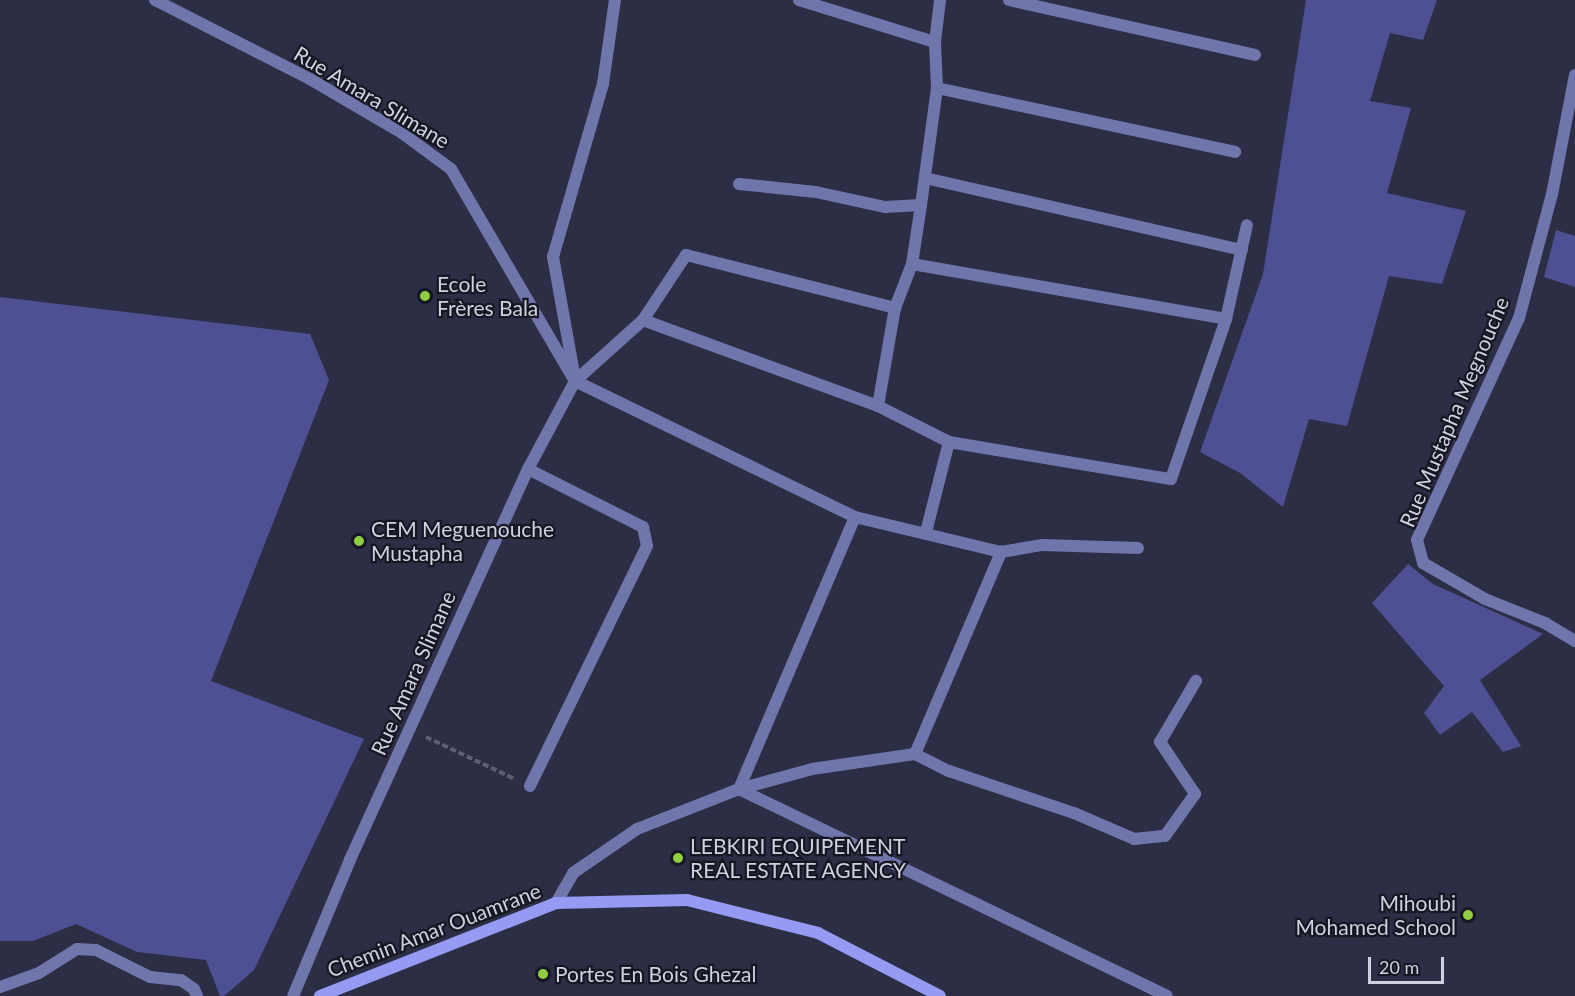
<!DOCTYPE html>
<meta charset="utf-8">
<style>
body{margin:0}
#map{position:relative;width:1575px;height:996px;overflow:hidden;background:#2c2e45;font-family:Lato,sans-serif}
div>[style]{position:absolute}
.green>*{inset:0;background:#4e5093}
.path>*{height:4px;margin-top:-2px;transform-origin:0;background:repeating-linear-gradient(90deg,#5d5f74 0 6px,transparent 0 9px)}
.service>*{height:12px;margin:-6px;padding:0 6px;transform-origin:6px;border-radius:6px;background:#7075ac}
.minor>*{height:12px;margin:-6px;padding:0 6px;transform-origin:6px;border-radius:6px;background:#7075ac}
.tertiary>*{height:12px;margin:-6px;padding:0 6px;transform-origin:6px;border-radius:6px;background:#7075ac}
.secondary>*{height:12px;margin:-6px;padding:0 6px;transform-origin:6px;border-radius:6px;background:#959af3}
.dots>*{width:16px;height:16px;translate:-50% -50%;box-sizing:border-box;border:3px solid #161722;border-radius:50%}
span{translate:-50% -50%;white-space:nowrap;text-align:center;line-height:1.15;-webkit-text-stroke:4.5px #161722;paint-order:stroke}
.street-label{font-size:21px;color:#cfd1e0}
.poi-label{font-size:21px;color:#cfd1e0}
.left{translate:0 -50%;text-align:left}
.right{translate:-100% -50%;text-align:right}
.scale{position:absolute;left:1368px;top:957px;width:76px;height:27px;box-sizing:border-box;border:3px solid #cfd1e0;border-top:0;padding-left:8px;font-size:18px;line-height:21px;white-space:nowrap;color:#cfd1e0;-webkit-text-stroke:4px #161722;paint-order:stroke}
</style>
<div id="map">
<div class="green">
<i style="clip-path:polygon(1306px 0,1437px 0,1423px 40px,1390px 33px,1370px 101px,1411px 108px,1387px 193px,1466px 211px,1442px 284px,1389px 276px,1347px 426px,1309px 419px,1283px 507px,1240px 473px,1200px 452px,1263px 274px)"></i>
<i style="clip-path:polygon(1556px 230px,1575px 236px,1575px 287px,1544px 277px)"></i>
<i style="clip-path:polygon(0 297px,310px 334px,329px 380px,211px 681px,364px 739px,254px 970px,224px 996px,220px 996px,206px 960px,137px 952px,76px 924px,33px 941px,0 941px)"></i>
<i style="clip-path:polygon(1408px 564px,1433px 584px,1543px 634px,1480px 680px,1521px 746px,1503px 752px,1472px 712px,1440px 735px,1424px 713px,1444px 686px,1372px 603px)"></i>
</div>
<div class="path">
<i style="left:426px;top:737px;width:98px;rotate:25.3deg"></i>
</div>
<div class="service">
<i style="left:0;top:987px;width:41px;rotate:-19.7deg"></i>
<i style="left:39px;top:973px;width:45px;rotate:-32.3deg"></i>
<i style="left:77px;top:949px;width:19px;rotate:3deg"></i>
<i style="left:96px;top:950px;width:60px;rotate:26.6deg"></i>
<i style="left:150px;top:977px;width:31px;rotate:6deg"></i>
<i style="left:181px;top:980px;width:16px;rotate:35deg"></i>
<i style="left:194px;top:989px;width:8px;rotate:67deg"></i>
</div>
<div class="minor">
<i style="left:799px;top:0;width:142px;rotate:17.2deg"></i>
<i style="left:1009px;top:0;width:252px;rotate:12.6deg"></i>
<i style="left:1575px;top:75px;width:121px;rotate:100.9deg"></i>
<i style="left:1552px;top:194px;width:128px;rotate:104.9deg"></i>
<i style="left:1519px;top:318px;width:244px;rotate:114.7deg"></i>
<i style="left:1417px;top:540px;width:24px;rotate:75deg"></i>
<i style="left:1423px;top:563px;width:72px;rotate:30.1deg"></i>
<i style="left:1485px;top:599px;width:65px;rotate:21.8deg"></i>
<i style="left:1545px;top:623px;width:35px;rotate:31deg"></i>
<i style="left:937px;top:88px;width:305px;rotate:12.1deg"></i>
<i style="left:925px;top:178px;width:325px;rotate:12.8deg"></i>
<i style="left:739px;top:184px;width:77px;rotate:5.9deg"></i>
<i style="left:816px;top:192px;width:71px;rotate:12.3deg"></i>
<i style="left:885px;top:207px;width:36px;rotate:-3deg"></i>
<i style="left:912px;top:264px;width:319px;rotate:9.9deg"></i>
<i style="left:643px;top:320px;width:250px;rotate:20.1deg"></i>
<i style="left:878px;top:406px;width:80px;rotate:26.9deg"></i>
<i style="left:949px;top:442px;width:225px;rotate:9.5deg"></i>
<i style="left:1171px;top:479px;width:169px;rotate:-71deg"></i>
<i style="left:1226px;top:319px;width:96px;rotate:-77.4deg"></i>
<i style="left:575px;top:379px;width:124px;rotate:-100.2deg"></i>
<i style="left:553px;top:257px;width:180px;rotate:-73.9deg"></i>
<i style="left:603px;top:84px;width:85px;rotate:-81.9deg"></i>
<i style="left:575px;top:381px;width:311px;rotate:25.9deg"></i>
<i style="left:855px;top:517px;width:150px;rotate:13.5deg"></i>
<i style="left:1001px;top:552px;width:42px;rotate:-9.7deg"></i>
<i style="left:1042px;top:545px;width:96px;rotate:1.8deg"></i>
<i style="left:575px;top:381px;width:91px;rotate:-41.9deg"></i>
<i style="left:643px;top:320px;width:78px;rotate:-56.5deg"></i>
<i style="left:686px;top:255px;width:216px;rotate:14.2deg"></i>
<i style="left:878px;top:406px;width:99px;rotate:-80.2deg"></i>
<i style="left:895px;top:308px;width:47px;rotate:-68.9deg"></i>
<i style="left:912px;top:264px;width:60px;rotate:-81.3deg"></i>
<i style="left:921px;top:205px;width:118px;rotate:-82.2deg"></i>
<i style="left:937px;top:88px;width:46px;rotate:-92.5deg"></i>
<i style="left:935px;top:42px;width:42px;rotate:-83.2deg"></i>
<i style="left:528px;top:469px;width:129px;rotate:26.8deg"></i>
<i style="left:643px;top:527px;width:19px;rotate:78deg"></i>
<i style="left:647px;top:546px;width:267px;rotate:116deg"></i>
<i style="left:855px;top:517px;width:296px;rotate:113.1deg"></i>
<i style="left:739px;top:789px;width:475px;rotate:25.8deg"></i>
<i style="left:926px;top:532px;width:93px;rotate:-75.7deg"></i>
<i style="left:915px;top:754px;width:220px;rotate:-66.9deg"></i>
<i style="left:556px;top:903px;width:34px;rotate:-60deg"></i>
<i style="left:573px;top:873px;width:78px;rotate:-34.5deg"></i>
<i style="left:637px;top:829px;width:110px;rotate:-21.4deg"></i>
<i style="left:739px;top:789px;width:76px;rotate:-15.3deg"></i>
<i style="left:812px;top:769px;width:104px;rotate:-8.3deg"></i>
<i style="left:915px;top:754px;width:38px;rotate:27deg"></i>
<i style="left:949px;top:771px;width:132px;rotate:18.6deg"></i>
<i style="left:1074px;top:813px;width:65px;rotate:23.4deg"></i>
<i style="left:1134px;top:839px;width:31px;rotate:-6deg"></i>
<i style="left:1165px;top:836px;width:52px;rotate:-54.5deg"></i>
<i style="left:1195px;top:794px;width:63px;rotate:-123.9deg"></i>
<i style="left:1160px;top:742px;width:71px;rotate:-59.5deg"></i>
</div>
<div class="tertiary">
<i style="left:155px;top:0;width:174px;rotate:27deg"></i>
<i style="left:310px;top:79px;width:107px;rotate:30.4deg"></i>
<i style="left:402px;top:133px;width:61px;rotate:36.3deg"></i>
<i style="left:451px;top:169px;width:246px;rotate:59.7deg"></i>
<i style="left:575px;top:381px;width:100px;rotate:118.1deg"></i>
<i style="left:528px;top:469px;width:430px;rotate:114.5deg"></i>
<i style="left:350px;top:860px;width:147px;rotate:112.7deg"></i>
</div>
<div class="secondary">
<i style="left:320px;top:996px;width:254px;rotate:-21.5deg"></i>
<i style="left:556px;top:903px;width:131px;rotate:-1.3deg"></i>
<i style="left:687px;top:900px;width:135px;rotate:14.1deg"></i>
<i style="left:818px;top:933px;width:137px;rotate:27.3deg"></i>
</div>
<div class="dots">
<i style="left:425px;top:296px;background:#90cd40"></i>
<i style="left:359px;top:541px;background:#90cd40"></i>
<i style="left:678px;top:858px;background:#90cd40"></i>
<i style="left:1468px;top:915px;background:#90cd40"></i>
<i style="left:543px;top:974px;background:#90cd40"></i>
</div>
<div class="street-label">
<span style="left:372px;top:97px;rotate:31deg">Rue Amara Slimane</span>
<span style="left:1454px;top:412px;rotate:-67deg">Rue Mustapha Megnouche</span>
<span style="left:413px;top:673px;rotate:-66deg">Rue Amara Slimane</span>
<span style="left:434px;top:930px;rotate:-21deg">Chemin Amar Ouamrane</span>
</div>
<div class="poi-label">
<span class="left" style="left:437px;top:296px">Ecole<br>Frères Bala</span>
<span class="left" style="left:371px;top:541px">CEM Meguenouche<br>Mustapha</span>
<span class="left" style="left:690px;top:858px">LEBKIRI EQUIPEMENT<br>REAL ESTATE AGENCY</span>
<span class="right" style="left:1456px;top:915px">Mihoubi<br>Mohamed School</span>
<span class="left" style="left:555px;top:974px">Portes En Bois Ghezal</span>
</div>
<div class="scale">20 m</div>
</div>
